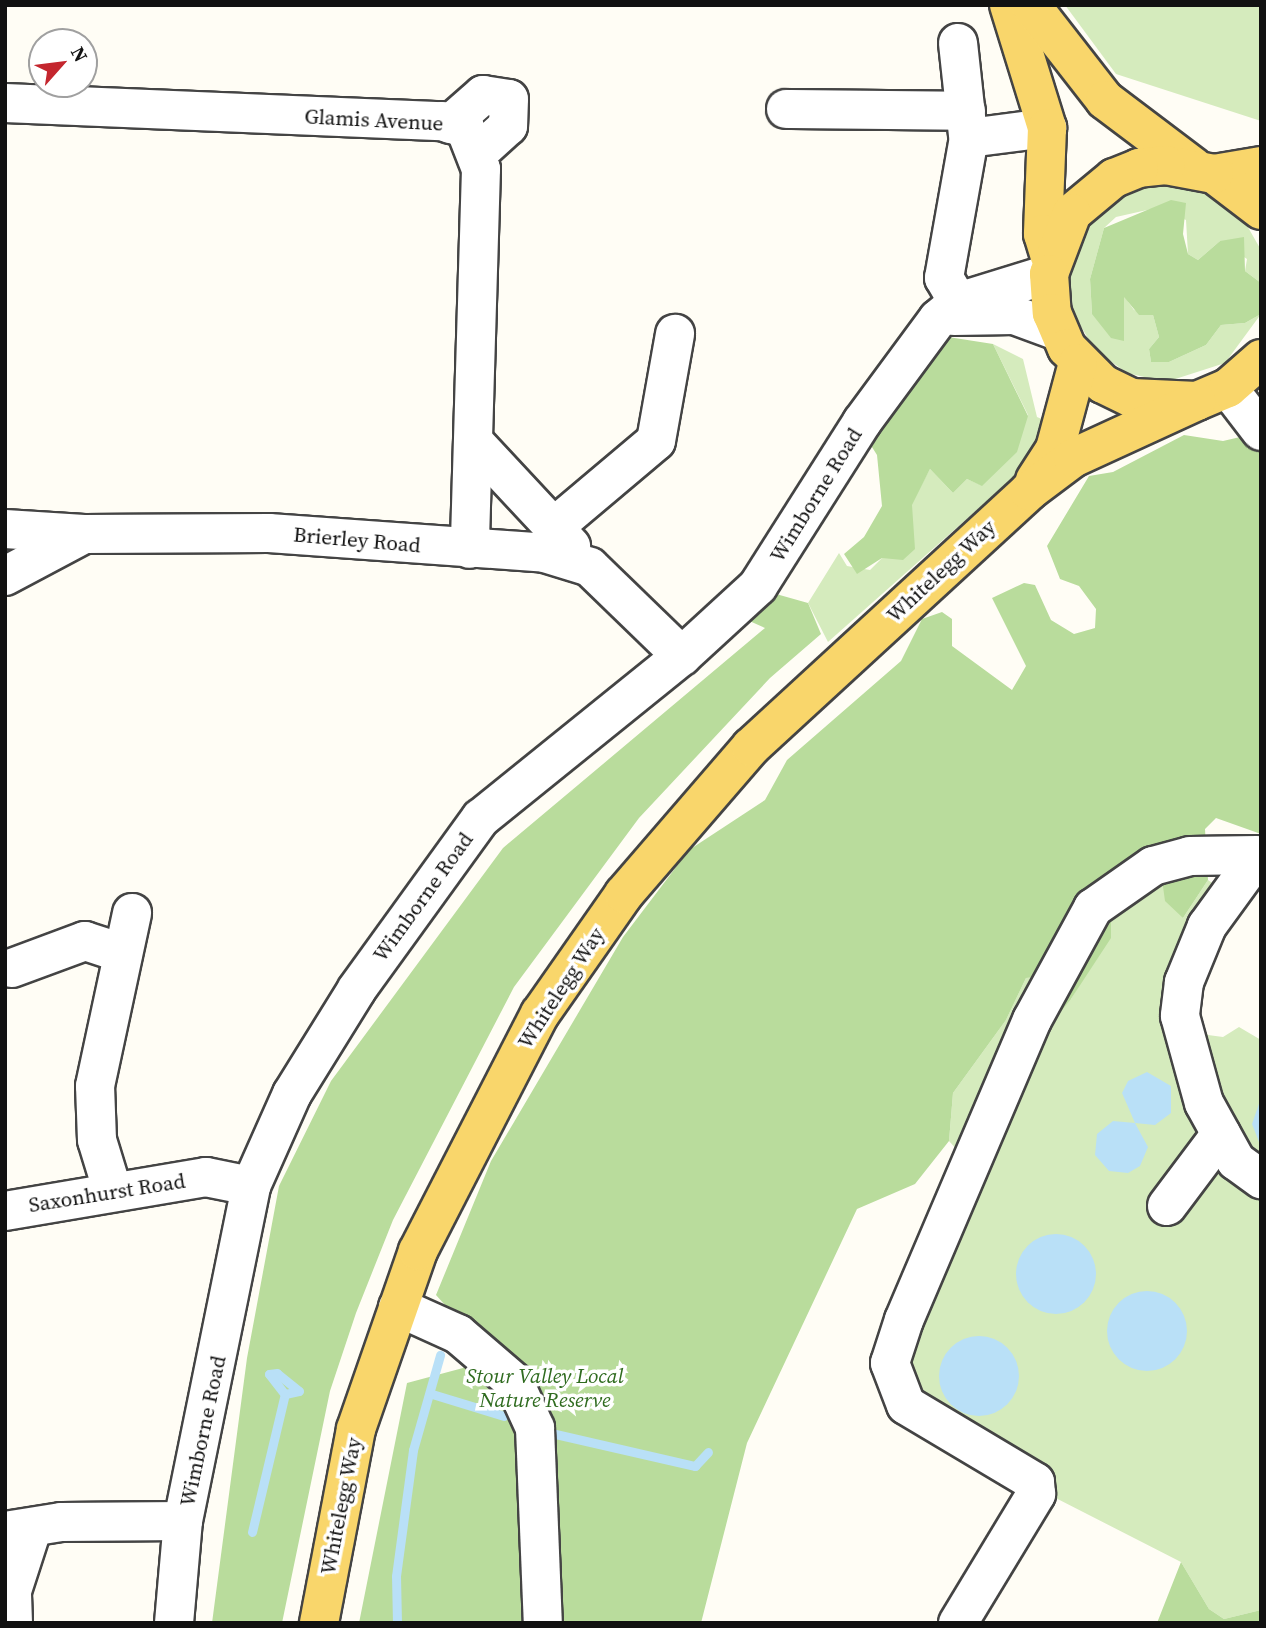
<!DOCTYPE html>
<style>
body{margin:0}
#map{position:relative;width:1266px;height:1628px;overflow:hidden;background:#fffdf5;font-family:"Source Serif 4",serif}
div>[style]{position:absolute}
.green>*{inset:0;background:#d5ebbd}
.forest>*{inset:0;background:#b9dc9c}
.water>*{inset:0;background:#b9e0f7}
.round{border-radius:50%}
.stream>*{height:9px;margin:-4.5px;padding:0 4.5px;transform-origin:4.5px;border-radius:4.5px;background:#b9e0f7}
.roads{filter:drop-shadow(2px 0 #444) drop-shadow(-2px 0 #444) drop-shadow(0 2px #444) drop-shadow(0 -2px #444)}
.minor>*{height:38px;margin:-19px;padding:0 19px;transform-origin:19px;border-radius:19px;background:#fff}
.major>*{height:38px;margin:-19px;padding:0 19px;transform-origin:19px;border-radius:19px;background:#f9d66b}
span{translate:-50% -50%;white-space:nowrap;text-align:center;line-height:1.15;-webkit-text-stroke:7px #fff;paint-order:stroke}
.street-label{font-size:21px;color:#111}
.park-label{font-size:21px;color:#2f6b1f;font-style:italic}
.frame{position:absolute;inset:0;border:7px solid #111;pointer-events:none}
.north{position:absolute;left:28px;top:28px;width:70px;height:70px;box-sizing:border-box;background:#fff;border:2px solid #a0a0a0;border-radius:50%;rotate:62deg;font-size:19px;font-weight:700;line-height:28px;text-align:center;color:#111}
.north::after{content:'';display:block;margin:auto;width:24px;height:32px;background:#c4262e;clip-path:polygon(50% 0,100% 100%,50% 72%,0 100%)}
</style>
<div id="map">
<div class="green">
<i style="clip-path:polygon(1065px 5px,1261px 5px,1261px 121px,1116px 74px)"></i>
<i style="clip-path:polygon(1164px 183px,1206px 190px,1241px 215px,1261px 250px,1261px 283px,1245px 271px,1247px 259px,1220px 241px,1198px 260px,1188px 254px,1186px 220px,1156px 208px,1116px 217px,1104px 228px,1090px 279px,1092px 314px,1121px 311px,1124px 296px,1134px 310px,1153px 315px,1159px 337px,1149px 349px,1151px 362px,1169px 362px,1206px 345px,1221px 325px,1245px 323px,1261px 314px,1225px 363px,1166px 382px,1127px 373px,1095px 350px,1074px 315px,1068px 276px,1089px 220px,1122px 193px)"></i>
<i style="clip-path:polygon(993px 344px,1023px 359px,1037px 417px,1049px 422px,1024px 468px,828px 642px,808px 603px,839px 553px,847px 566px,870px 570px,882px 558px,930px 469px,953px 493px,967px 479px,981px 485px,1028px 415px)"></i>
<i style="clip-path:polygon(1157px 842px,1183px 918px,1208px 880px,1239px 903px,1197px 980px,1190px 1015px,1208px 1035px,1223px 1037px,1239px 1027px,1261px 1040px,1261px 1610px,1224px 1619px,1209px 1609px,1181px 1562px,899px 1418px,912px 1380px,908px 1331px,977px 1172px,949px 1141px,953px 1093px,1006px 1020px,1026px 978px,1050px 976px,1071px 999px,1091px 966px,1132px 859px)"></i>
</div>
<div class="forest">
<i style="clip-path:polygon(1171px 200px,1186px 203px,1183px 234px,1188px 254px,1198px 260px,1220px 241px,1244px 237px,1245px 271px,1261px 283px,1261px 314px,1245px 323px,1221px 325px,1206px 345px,1169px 362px,1151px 362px,1149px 349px,1159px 337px,1153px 315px,1139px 315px,1124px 297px,1124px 341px,1111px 338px,1092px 314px,1090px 279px,1104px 228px)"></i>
<i style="clip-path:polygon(929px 334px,993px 344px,1028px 416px,1017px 452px,982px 486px,967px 479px,953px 493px,930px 469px,912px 505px,915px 549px,903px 560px,882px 558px,857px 574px,844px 554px,864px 537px,882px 506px,877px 455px,865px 436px)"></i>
<i style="clip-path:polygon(1253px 434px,1261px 447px,1261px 834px,1216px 818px,1205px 829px,1208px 880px,1183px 918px,1165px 901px,1157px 843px,1132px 859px,1111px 910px,1111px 938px,1071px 999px,1049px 1026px,1049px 976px,1026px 978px,1006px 1020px,953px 1093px,949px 1141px,915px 1184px,857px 1209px,747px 1443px,701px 1623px,359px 1623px,407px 1383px,463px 1368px,476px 1353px,470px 1333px,436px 1295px,491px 1161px,623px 937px,689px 850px,765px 800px,787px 760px,901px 661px,922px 619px,942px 612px,952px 619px,952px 646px,1012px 690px,1026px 666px,992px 598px,1024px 583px,1035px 585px,1051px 620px,1074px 634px,1095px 628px,1096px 609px,1079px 586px,1060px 579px,1047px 546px,1089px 476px,1113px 472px,1184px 435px,1223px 441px)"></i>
<i style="clip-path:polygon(769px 592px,808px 603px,821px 634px,770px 678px,639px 818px,514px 987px,393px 1220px,356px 1313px,330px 1391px,282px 1623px,212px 1623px,247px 1358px,279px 1186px,331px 1081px,503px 848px,765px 628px,745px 619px)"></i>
<i style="clip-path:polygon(1181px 1562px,1209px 1609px,1224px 1619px,1261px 1610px,1261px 1623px,1157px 1623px)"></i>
</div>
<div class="water">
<i style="clip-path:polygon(1147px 1072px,1171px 1086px,1171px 1113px,1155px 1125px,1135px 1123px,1148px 1147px,1140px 1166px,1128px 1173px,1109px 1171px,1095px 1155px,1097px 1134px,1113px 1121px,1135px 1123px,1122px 1093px,1128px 1081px)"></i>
<i style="clip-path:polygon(1261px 1098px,1261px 1147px,1252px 1124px)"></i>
<i class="round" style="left:1016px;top:1234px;width:80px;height:80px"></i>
<i class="round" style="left:1107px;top:1291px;width:80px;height:80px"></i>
<i class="round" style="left:939px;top:1336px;width:80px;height:80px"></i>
</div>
<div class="stream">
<i style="left:432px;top:1394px;width:75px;rotate:17deg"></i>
<i style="left:551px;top:1433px;width:148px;rotate:12.9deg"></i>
<i style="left:695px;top:1466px;width:19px;rotate:-47deg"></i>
<i style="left:252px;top:1532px;width:142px;rotate:-76.6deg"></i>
<i style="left:285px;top:1394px;width:14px;rotate:-12deg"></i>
<i style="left:299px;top:1391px;width:28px;rotate:-141deg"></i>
<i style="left:277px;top:1373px;width:8px;rotate:173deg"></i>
<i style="left:269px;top:1374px;width:23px;rotate:52deg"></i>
<i style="left:397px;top:1623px;width:47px;rotate:-91.2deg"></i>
<i style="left:396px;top:1576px;width:127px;rotate:-82.3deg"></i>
<i style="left:413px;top:1450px;width:99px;rotate:-74.1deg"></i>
</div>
<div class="roads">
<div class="minor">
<i style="left:958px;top:43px;width:93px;rotate:83.8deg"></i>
<i style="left:5px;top:103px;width:437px;rotate:2.4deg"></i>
<i style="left:442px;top:121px;width:24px;rotate:17deg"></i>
<i style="left:465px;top:128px;width:44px;rotate:68.7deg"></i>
<i style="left:481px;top:169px;width:380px;rotate:91.7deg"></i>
<i style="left:786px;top:109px;width:180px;rotate:0.6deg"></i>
<i style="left:450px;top:124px;width:44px;rotate:-41.3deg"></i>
<i style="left:483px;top:95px;width:26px;rotate:9deg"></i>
<i style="left:509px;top:99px;width:27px;rotate:92deg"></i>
<i style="left:508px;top:126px;width:40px;rotate:138deg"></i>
<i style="left:958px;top:302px;width:28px;rotate:-120deg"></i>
<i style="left:944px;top:278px;width:142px;rotate:-79.9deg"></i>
<i style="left:969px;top:138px;width:79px;rotate:-7.3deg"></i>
<i style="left:954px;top:316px;width:60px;rotate:-1deg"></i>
<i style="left:1014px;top:315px;width:47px;rotate:20deg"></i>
<i style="left:1228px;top:388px;width:54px;rotate:52.5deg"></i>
<i style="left:475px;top:443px;width:141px;rotate:47deg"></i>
<i style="left:554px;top:527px;width:133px;rotate:-40.1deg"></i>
<i style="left:656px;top:441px;width:109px;rotate:-79.9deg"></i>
<i style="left:5px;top:529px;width:79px;rotate:3.6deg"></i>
<i style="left:5px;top:576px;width:89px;rotate:-28deg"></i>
<i style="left:84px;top:534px;width:185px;rotate:-0.3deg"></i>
<i style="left:269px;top:533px;width:277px;rotate:4.1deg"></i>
<i style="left:545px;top:553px;width:47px;rotate:17.3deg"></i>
<i style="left:590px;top:567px;width:128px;rotate:44.1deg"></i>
<i style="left:1252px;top:864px;width:77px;rotate:126deg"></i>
<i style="left:1207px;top:926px;width:61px;rotate:112.3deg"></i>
<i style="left:1184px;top:982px;width:34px;rotate:97deg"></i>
<i style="left:1180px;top:1016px;width:90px;rotate:74.6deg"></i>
<i style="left:1204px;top:1103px;width:66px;rotate:61.1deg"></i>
<i style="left:1236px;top:1161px;width:31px;rotate:36deg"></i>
<i style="left:12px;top:968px;width:78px;rotate:-20.3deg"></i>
<i style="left:85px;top:941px;width:40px;rotate:18deg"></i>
<i style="left:112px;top:1189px;width:51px;rotate:-107deg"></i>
<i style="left:97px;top:1140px;width:54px;rotate:-92.1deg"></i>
<i style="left:95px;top:1086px;width:177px;rotate:-77.9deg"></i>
<i style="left:1167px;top:1206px;width:90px;rotate:-53.1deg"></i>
<i style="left:5px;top:1211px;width:204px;rotate:-9.6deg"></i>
<i style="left:206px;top:1177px;width:46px;rotate:11.3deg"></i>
<i style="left:398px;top:1307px;width:66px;rotate:24.2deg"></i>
<i style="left:458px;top:1334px;width:74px;rotate:40.6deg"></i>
<i style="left:514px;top:1382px;width:51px;rotate:65.5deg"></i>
<i style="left:535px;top:1428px;width:195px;rotate:87.7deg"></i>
<i style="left:5px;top:1531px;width:57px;rotate:-9.1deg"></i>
<i style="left:61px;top:1522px;width:122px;rotate:-0.5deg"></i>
<i style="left:13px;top:1623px;width:32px;rotate:-92deg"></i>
<i style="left:12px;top:1591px;width:65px;rotate:-72.1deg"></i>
<i style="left:174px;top:1623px;width:102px;rotate:-85deg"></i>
<i style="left:183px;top:1521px;width:342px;rotate:-78.5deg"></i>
<i style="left:251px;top:1186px;width:101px;rotate:-66deg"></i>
<i style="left:292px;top:1094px;width:123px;rotate:-58.2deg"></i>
<i style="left:357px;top:989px;width:211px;rotate:-54.1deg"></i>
<i style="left:481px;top:818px;width:258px;rotate:-38.9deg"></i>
<i style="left:682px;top:656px;width:103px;rotate:-42.6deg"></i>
<i style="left:758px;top:586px;width:194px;rotate:-57.6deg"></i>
<i style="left:862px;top:422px;width:128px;rotate:-53.6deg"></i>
<i style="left:938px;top:319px;width:26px;rotate:-40deg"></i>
<i style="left:958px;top:302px;width:95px;rotate:-17.1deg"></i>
<i style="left:958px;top:1623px;width:151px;rotate:-58.8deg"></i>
<i style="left:1036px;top:1494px;width:12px;rotate:-95deg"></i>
<i style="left:1035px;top:1482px;width:150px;rotate:-149.2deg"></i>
<i style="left:906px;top:1405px;width:45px;rotate:-110.9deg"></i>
<i style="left:890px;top:1363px;width:45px;rotate:-72deg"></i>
<i style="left:904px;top:1320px;width:326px;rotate:-66.9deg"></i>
<i style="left:1032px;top:1020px;width:128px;rotate:-61.4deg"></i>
<i style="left:1093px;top:908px;width:73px;rotate:-35deg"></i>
<i style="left:1153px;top:866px;width:38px;rotate:-15deg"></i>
<i style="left:1190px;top:856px;width:67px;rotate:-0.9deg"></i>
</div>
<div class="major">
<i style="left:1009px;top:5px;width:129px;rotate:72.8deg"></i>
<i style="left:1047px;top:128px;width:106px;rotate:92.2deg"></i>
<i style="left:1043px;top:234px;width:21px;rotate:73deg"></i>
<i style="left:1031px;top:5px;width:120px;rotate:52.1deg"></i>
<i style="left:1105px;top:100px;width:111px;rotate:37deg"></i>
<i style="left:1214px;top:174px;width:48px;rotate:-9.7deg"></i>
<i style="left:1261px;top:210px;width:59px;rotate:-142.5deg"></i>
<i style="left:1214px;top:174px;width:49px;rotate:-169.4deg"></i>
<i style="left:1166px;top:165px;width:27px;rotate:174deg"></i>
<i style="left:1139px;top:168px;width:27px;rotate:158deg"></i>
<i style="left:1114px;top:178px;width:55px;rotate:140.2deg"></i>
<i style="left:1072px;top:213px;width:65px;rotate:110.7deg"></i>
<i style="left:1049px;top:274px;width:39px;rotate:86deg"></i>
<i style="left:1052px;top:313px;width:38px;rotate:67deg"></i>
<i style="left:1067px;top:348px;width:51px;rotate:45deg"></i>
<i style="left:1103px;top:384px;width:32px;rotate:26deg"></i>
<i style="left:1132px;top:398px;width:65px;rotate:2.6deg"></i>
<i style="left:1197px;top:401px;width:34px;rotate:-23deg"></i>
<i style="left:1228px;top:388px;width:44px;rotate:-41.3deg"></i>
<i style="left:1035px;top:480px;width:37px;rotate:-57deg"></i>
<i style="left:1055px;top:449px;width:89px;rotate:-75deg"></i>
<i style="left:319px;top:1623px;width:197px;rotate:-79.2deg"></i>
<i style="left:356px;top:1429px;width:188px;rotate:-70.8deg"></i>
<i style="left:418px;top:1251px;width:267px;rotate:-62.8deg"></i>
<i style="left:540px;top:1014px;width:146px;rotate:-55deg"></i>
<i style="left:624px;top:894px;width:194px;rotate:-49.2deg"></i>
<i style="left:751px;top:747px;width:378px;rotate:-42.6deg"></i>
<i style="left:1029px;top:491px;width:55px;rotate:-36.9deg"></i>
<i style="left:1073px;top:458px;width:136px;rotate:-24.7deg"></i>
</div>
</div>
<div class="street-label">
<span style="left:374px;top:120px;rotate:3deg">Glamis Avenue</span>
<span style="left:816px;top:495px;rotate:-58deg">Wimborne Road</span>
<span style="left:357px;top:540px;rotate:5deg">Brierley Road</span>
<span style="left:941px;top:571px;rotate:-43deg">Whitelegg Way</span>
<span style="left:423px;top:897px;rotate:-54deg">Wimborne Road</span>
<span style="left:561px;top:988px;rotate:-57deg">Whitelegg Way</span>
<span style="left:107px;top:1193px;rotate:-9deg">Saxonhurst Road</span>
<span style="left:203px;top:1431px;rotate:-78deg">Wimborne Road</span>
<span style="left:341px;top:1506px;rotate:-79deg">Whitelegg Way</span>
</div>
<div class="park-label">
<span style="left:545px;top:1388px">Stour Valley Local<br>Nature Reserve</span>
</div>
<div class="frame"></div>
<div class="north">N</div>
</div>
